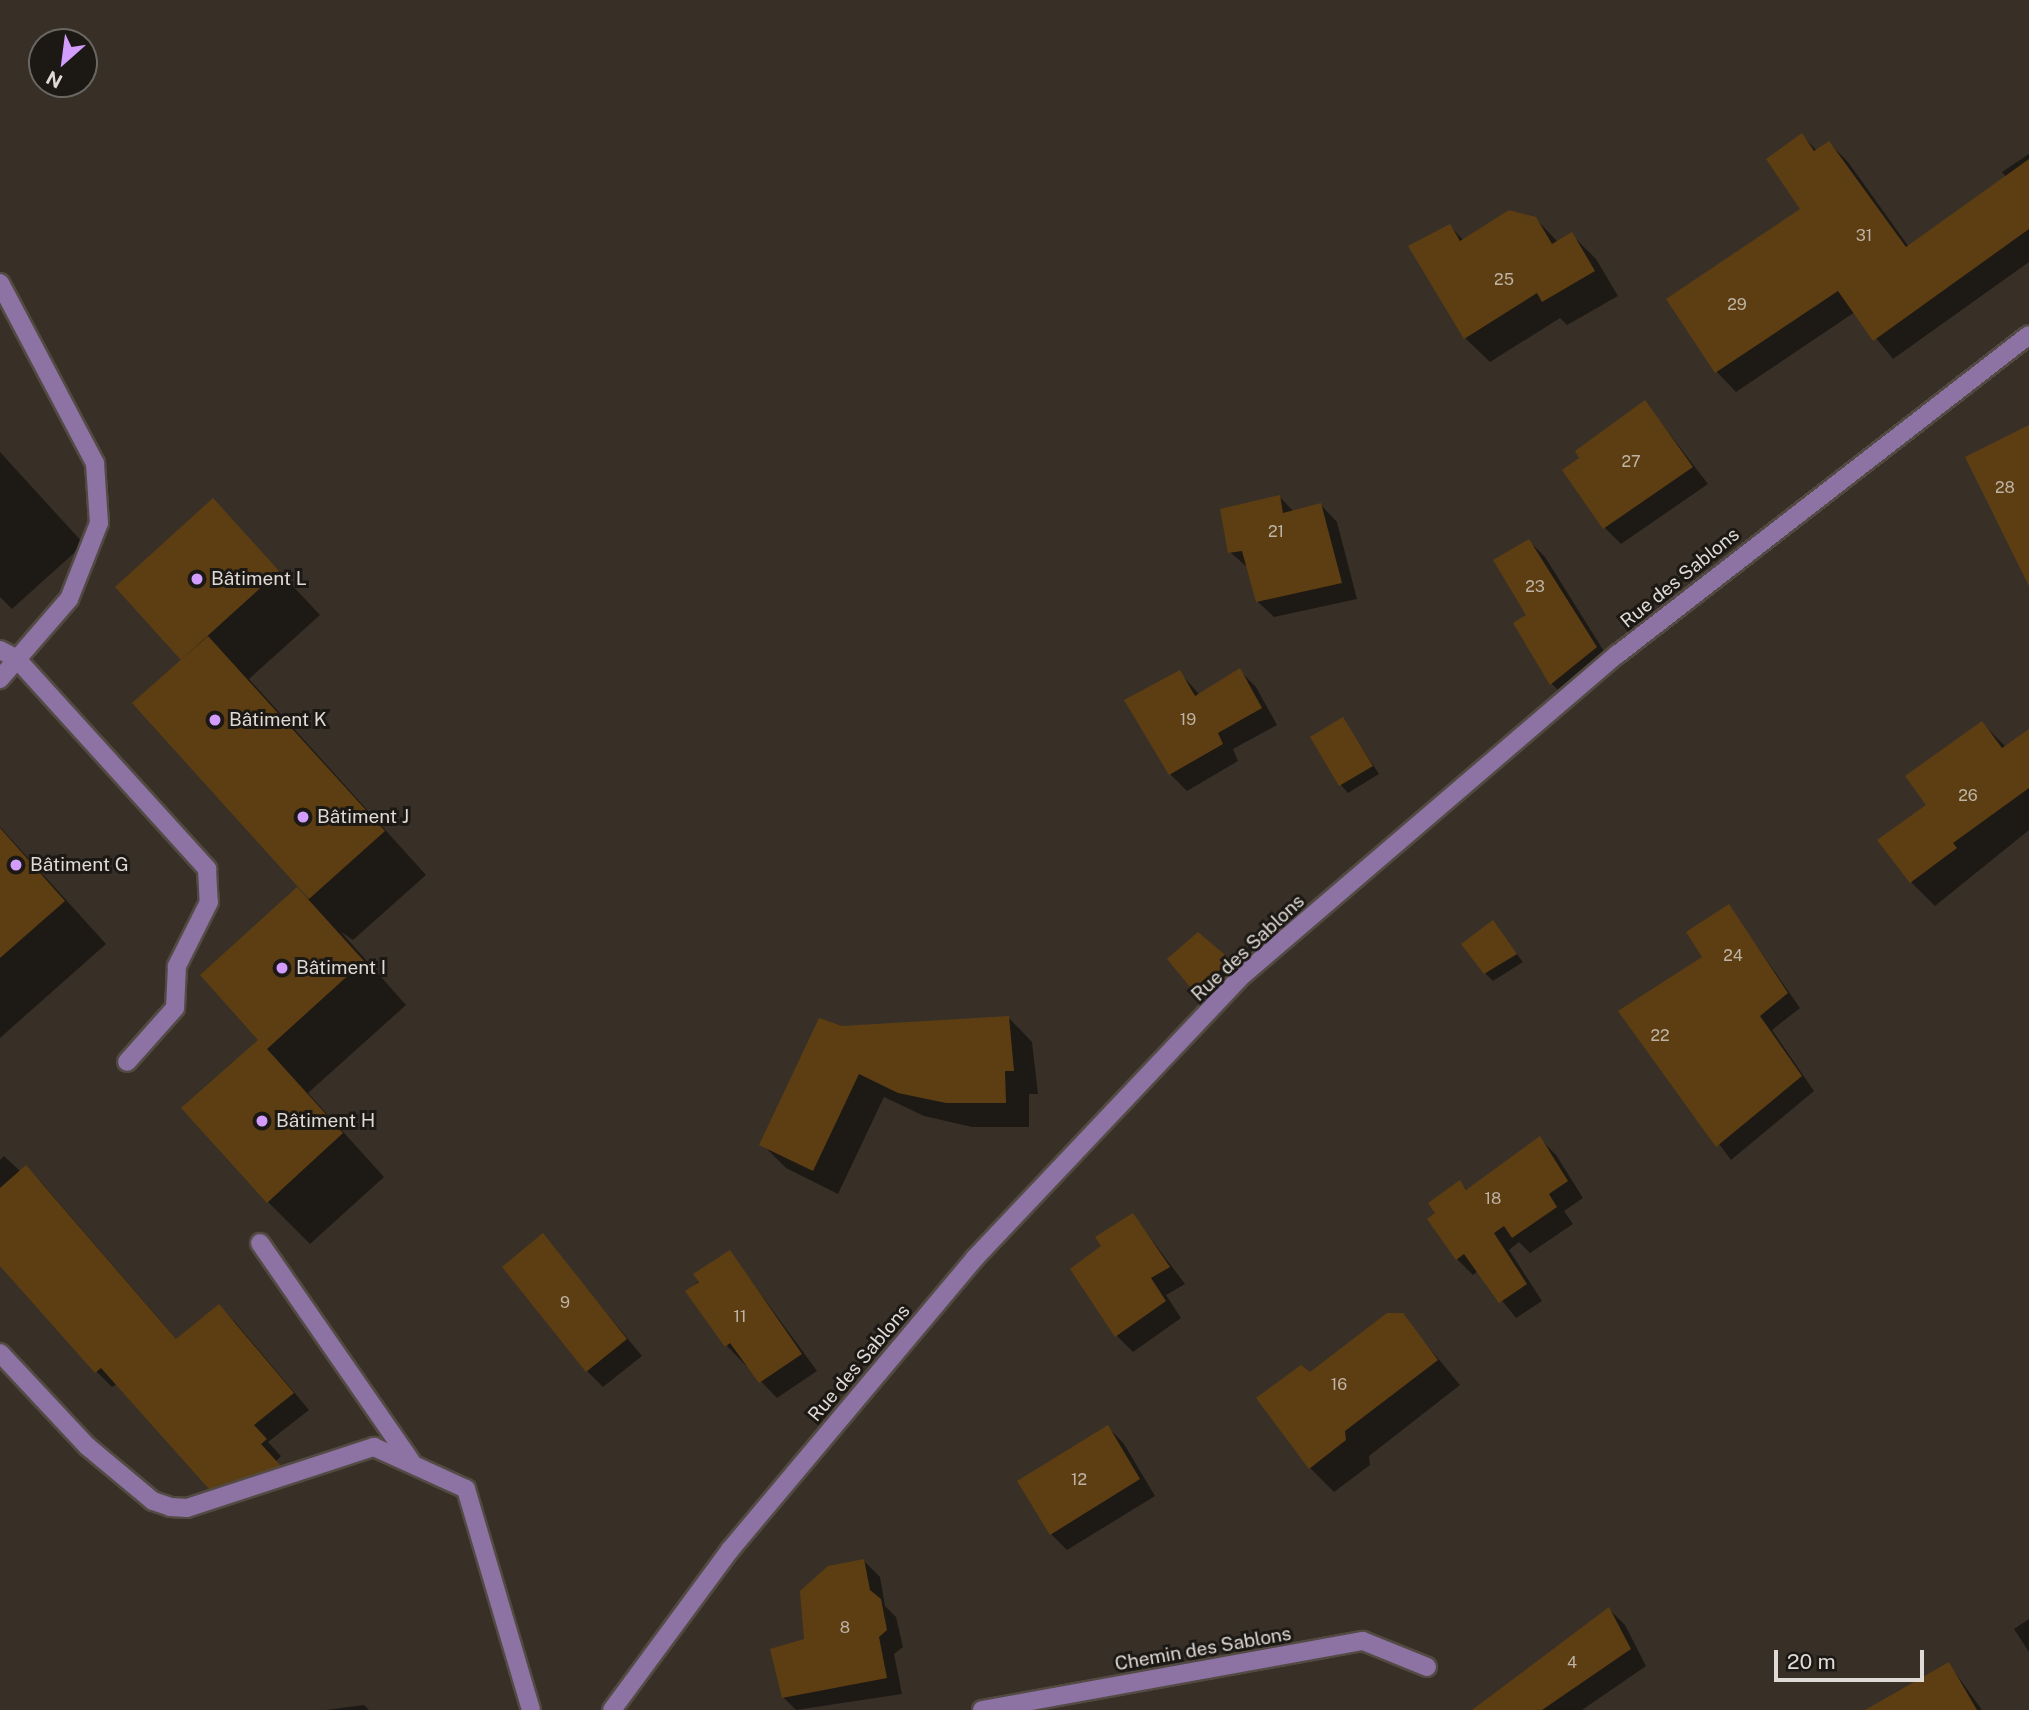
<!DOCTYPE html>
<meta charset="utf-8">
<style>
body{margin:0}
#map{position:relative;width:2029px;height:1710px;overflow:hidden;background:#383027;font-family:"Public Sans",sans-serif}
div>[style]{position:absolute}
.shadow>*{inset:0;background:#0007}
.building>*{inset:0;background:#5d3e13}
.roads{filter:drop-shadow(2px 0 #534b43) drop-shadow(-2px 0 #534b43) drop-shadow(0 2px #534b43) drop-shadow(0 -2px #534b43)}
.minor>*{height:18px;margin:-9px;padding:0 9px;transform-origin:9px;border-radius:9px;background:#8d72a4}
.dots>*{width:19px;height:19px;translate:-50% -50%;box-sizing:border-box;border:4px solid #1c1915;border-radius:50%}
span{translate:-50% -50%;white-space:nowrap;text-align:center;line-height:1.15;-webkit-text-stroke:6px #1c1915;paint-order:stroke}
.number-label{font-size:16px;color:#beb3a4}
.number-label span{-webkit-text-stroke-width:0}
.street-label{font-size:19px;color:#dfdad5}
.poi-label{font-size:19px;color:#dfdad5}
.left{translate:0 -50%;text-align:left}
.north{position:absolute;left:28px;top:28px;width:70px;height:70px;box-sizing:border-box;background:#1c1915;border:2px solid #6a6662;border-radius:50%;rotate:208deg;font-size:19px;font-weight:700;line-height:28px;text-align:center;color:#dfdad5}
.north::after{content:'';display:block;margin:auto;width:24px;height:32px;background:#d29dfd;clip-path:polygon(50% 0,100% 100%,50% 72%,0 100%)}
.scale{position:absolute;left:1774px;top:1650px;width:150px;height:32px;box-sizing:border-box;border:4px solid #dfdad5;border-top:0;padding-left:9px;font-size:21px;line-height:24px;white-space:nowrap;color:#dfdad5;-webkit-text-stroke:5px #1c1915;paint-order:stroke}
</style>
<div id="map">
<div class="shadow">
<i style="clip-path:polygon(1802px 135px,1817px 151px,1829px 143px,1848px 162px,1909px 247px,2006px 177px,2002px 172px,2029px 154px,2029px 262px,1893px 359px,1855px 312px,1736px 392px,1717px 372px,1668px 300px,1803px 210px)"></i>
<i style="clip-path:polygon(1535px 218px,1558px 242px,1572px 235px,1596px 259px,1618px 296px,1567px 325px,1560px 318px,1490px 362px,1465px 338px,1450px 226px,1464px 241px)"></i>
<i style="clip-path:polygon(1645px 402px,1708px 484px,1621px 544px,1605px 528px)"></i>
<i style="clip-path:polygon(0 452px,84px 544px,12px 609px,0 597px)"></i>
<i style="clip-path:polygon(1279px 496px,1294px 512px,1321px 505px,1337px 522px,1357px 599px,1274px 617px,1257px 601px,1248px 568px,1230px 552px)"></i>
<i style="clip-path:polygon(213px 501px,320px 615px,249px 679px,426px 875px,353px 940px,341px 932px,406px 1005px,308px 1093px,384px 1177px,310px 1244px,268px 1202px,260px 1040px,309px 896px,183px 660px)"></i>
<i style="clip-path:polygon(1529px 541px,1545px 557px,1612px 664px,1568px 700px,1552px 684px,1516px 623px,1528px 616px)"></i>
<i style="clip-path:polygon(1240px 671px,1256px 687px,1277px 725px,1233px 749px,1238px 761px,1187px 791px,1170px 774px,1127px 701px,1179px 672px,1200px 695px)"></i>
<i style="clip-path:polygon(1343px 719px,1379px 774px,1348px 793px,1341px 785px)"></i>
<i style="clip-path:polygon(1982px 723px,2006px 747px,2029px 731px,2029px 830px,1935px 906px,1911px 882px,1928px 805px)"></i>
<i style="clip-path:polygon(0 827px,106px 944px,0 1038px)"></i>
<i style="clip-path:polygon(1729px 906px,1800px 1008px,1772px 1030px,1814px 1091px,1731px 1160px,1621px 1012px,1704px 957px)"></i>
<i style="clip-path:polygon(1493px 923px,1523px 962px,1493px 981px,1485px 973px)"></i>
<i style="clip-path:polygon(1198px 934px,1238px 969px,1204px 999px,1169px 959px)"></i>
<i style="clip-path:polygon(1008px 1017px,1032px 1042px,1038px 1094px,1029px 1094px,1029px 1127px,972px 1127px,924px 1116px,884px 1097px,838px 1194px,786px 1168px,762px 1144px,842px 1028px)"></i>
<i style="clip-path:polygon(1540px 1139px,1556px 1155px,1583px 1198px,1564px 1211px,1573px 1224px,1530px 1253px,1519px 1242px,1509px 1250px,1542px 1301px,1516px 1318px,1478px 1271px,1473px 1275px,1457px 1259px,1437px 1213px,1460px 1182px,1468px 1191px)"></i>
<i style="clip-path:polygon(4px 1156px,21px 1172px,26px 1167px,42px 1183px,177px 1340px,219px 1306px,235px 1322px,309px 1410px,268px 1442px,281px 1456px,276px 1461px,295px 1482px,226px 1504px,117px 1384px,112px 1387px,97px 1372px,0 1263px,0 1160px)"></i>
<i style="clip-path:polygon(1133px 1215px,1185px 1284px,1166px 1295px,1181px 1318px,1133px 1352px,1117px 1336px,1104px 1247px)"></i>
<i style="clip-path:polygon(543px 1236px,642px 1356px,603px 1387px,587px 1371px)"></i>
<i style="clip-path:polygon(730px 1252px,817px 1371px,777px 1398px,727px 1346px,688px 1291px)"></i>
<i style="clip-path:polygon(1402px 1315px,1460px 1385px,1369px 1456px,1370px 1465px,1334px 1492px,1310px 1468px,1310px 1375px)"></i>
<i style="clip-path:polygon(1108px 1427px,1124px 1444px,1155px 1496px,1067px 1550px,1051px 1534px)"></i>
<i style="clip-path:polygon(864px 1561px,880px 1577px,885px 1606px,896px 1617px,903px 1647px,894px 1654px,902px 1694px,796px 1710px,783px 1697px,806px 1640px)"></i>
<i style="clip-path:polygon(1609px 1609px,1625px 1625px,1646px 1666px,1582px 1710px,1506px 1710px)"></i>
<i style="clip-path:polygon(2029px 1619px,2029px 1652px,2014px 1629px)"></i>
<i style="clip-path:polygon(1949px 1664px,1982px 1710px,1885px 1710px)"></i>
<i style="clip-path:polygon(364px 1705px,369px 1710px,326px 1710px)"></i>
</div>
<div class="building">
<i style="clip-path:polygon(1802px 133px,1814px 151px,1829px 141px,1906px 247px,2029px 159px,2029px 229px,1873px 341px,1838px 291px,1715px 373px,1666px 299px,1800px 209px,1766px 159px)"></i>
<i style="clip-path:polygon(1509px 210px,1536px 217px,1552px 244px,1572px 232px,1595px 271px,1542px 302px,1537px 293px,1464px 339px,1408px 246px,1450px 224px,1460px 241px)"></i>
<i style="clip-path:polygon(1645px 400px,1693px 467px,1603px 529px,1562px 470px,1579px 458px,1575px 451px)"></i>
<i style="clip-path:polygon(2029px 425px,2029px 586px,1965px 457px)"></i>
<i style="clip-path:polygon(1280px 495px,1283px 513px,1321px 503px,1342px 583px,1256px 602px,1242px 551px,1228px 553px,1220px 509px)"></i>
<i style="clip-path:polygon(213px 498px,279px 571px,181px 660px,115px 587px)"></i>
<i style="clip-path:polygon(1529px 539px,1597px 647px,1550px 685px,1513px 623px,1526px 615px,1493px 560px)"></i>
<i style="clip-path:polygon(208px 636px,385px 831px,309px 899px,132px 703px)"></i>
<i style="clip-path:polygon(1240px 668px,1262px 708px,1218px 733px,1223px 744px,1169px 775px,1124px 700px,1180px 670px,1195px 696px)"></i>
<i style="clip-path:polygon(1343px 717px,1373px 766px,1339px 786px,1310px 737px)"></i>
<i style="clip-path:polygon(1982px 721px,2002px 748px,2029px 729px,2029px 788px,1953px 843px,1957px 848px,1910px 883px,1877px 840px,1926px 805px,1905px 776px)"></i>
<i style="clip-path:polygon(0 828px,65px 901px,0 958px)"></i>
<i style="clip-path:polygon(297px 887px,364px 961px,267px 1049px,343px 1133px,267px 1203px,181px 1108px,258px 1040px,200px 975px)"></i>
<i style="clip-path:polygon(1729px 904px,1788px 993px,1760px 1016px,1802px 1076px,1716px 1147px,1618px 1011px,1702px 957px,1686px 932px)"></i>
<i style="clip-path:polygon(1493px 920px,1517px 954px,1484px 974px,1461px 944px)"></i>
<i style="clip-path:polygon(1198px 932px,1231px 960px,1195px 993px,1167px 959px)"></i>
<i style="clip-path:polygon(1009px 1016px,1014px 1071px,1005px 1071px,1006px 1103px,946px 1103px,898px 1093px,859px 1074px,813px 1171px,759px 1145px,819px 1018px,842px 1026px)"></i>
<i style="clip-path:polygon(1540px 1136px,1568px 1181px,1549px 1194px,1557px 1207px,1512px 1238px,1504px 1226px,1494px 1233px,1527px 1284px,1499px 1303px,1464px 1254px,1456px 1260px,1427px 1219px,1435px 1213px,1428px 1203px,1460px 1180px,1466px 1190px)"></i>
<i style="clip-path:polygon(26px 1165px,176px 1339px,219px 1304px,294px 1393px,254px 1425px,267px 1439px,261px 1444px,281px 1466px,209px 1489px,101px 1368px,95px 1373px,0 1266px,0 1188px)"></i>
<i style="clip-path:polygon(1133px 1213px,1170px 1267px,1151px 1278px,1166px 1301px,1115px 1337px,1070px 1269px,1101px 1246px,1095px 1237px)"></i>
<i style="clip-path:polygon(543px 1233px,627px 1339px,586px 1372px,502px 1267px)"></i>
<i style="clip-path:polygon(730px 1250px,802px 1354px,759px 1383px,730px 1343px,725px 1347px,685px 1291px,699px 1282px,693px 1274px)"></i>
<i style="clip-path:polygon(1387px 1313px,1403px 1313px,1438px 1360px,1345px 1431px,1346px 1440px,1309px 1469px,1256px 1398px,1301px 1365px,1310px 1372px)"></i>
<i style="clip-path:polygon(1108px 1425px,1140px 1479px,1050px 1535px,1017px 1481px)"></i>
<i style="clip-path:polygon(864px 1559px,870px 1590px,881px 1599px,887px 1630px,879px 1637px,887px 1678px,782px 1698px,770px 1649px,804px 1639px,800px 1591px,828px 1566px)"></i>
<i style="clip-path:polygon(1609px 1607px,1631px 1649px,1542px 1710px,1472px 1710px)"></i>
<i style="clip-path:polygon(1949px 1662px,1977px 1710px,1865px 1710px)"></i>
</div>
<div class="roads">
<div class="minor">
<i style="left:0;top:283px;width:204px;rotate:62.2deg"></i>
<i style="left:95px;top:463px;width:60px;rotate:86.2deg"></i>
<i style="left:99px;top:523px;width:82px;rotate:111.5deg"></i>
<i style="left:69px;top:599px;width:106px;rotate:130.8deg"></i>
<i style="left:0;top:650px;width:18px;rotate:27deg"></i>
<i style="left:16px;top:658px;width:285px;rotate:47.8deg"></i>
<i style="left:207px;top:869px;width:33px;rotate:87deg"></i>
<i style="left:209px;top:902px;width:72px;rotate:116.6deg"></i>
<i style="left:177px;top:966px;width:42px;rotate:92.7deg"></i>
<i style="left:175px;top:1008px;width:72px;rotate:131.6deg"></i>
<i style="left:260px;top:1243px;width:265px;rotate:55.3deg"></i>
<i style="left:0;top:1353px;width:127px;rotate:46.9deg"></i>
<i style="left:87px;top:1446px;width:86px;rotate:39.8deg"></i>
<i style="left:153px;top:1501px;width:18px;rotate:19deg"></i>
<i style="left:170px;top:1507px;width:17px;rotate:3deg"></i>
<i style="left:187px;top:1508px;width:197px;rotate:-18.1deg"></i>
<i style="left:374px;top:1447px;width:101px;rotate:24.5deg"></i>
<i style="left:466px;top:1489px;width:230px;rotate:73.6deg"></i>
<i style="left:612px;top:1710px;width:199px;rotate:-53.6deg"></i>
<i style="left:730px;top:1550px;width:381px;rotate:-50deg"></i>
<i style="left:975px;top:1258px;width:391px;rotate:-46.6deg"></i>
<i style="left:1244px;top:974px;width:492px;rotate:-40.6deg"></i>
<i style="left:1618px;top:654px;width:520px;rotate:-37.82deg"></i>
<i style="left:982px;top:1710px;width:387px;rotate:-10.3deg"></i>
<i style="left:1363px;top:1641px;width:69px;rotate:22.1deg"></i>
</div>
</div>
<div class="dots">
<i style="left:197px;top:579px;background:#d29dfd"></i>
<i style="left:215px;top:720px;background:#d29dfd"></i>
<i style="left:303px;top:817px;background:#d29dfd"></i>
<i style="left:16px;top:865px;background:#d29dfd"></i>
<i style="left:282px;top:968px;background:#d29dfd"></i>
<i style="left:262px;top:1121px;background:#d29dfd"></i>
</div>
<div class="number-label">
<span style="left:1864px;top:236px">31</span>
<span style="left:1504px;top:280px">25</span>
<span style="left:1737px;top:305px">29</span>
<span style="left:1631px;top:462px">27</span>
<span style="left:2005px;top:488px">28</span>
<span style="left:1276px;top:532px">21</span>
<span style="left:1535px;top:587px">23</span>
<span style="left:1188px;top:720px">19</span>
<span style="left:1968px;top:796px">26</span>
<span style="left:1733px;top:956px">24</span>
<span style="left:1660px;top:1036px">22</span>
<span style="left:1493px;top:1199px">18</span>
<span style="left:565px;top:1303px">9</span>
<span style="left:740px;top:1317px">11</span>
<span style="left:1339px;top:1385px">16</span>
<span style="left:1079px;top:1480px">12</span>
<span style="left:845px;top:1628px">8</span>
<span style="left:1572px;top:1663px">4</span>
</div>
<div class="street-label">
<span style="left:1680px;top:578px;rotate:-39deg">Rue des Sablons</span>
<span style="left:1248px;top:948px;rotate:-43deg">Rue des Sablons</span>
<span style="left:859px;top:1363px;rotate:-50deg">Rue des Sablons</span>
<span style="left:1203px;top:1649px;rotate:-10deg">Chemin des Sablons</span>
</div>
<div class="poi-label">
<span class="left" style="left:211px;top:579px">Bâtiment L</span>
<span class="left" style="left:229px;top:720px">Bâtiment K</span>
<span class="left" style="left:317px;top:817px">Bâtiment J</span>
<span class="left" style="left:30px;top:865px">Bâtiment G</span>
<span class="left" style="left:296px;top:968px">Bâtiment I</span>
<span class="left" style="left:276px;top:1121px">Bâtiment H</span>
</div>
<div class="north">N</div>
<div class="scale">20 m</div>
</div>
